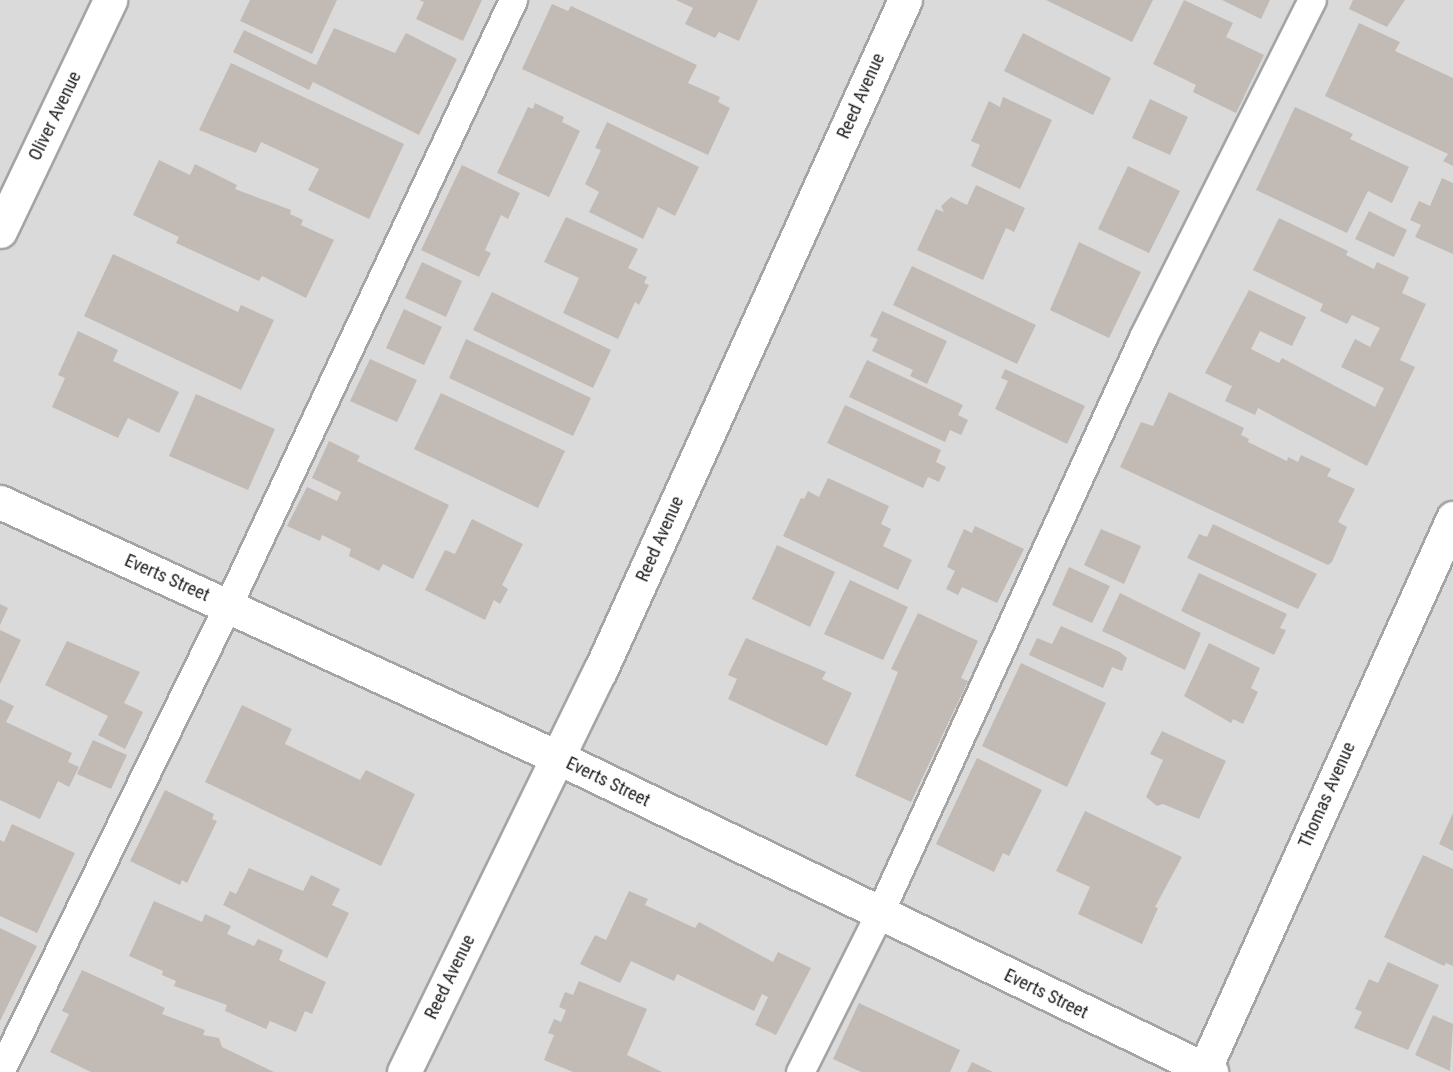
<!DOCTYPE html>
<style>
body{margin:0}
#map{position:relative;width:1453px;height:1072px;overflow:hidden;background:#eeeae4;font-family:"Roboto Condensed",sans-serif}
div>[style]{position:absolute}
.residential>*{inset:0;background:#dbdada}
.building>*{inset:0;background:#c2bab4}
.roads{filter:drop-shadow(2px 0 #a4a4a4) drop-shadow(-2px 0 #a4a4a4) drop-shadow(0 2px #a4a4a4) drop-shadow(0 -2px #a4a4a4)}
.service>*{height:27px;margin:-13.5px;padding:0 13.5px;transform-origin:13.5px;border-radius:13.5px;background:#fff}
.minor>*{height:33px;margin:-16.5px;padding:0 16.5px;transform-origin:16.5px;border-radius:16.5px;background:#fff}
span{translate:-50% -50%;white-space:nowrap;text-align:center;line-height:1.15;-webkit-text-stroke:6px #fff;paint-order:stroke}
.street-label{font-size:18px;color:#1d1d1d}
</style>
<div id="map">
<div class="residential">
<i style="clip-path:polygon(0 0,1453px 0,1453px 1072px,0 1072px)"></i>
</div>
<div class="building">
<i style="clip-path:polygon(250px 0,337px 0,312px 54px,240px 21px)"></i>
<i style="clip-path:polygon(419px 0,482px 0,463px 41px,416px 19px,424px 2px)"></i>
<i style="clip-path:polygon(676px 0,758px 0,739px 41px,719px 32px,715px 38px,685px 24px,693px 8px)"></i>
<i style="clip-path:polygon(1046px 0,1153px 0,1132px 42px)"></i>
<i style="clip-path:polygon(1184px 0,1233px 23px,1226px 37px,1264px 55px,1236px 113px,1193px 92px,1196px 85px,1153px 64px)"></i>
<i style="clip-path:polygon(1222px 0,1270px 0,1261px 19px)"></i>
<i style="clip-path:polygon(1353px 0,1405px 0,1387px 27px,1349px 9px)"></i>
<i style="clip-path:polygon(552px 4px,568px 11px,571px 6px,697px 65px,688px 83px,720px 97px,718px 102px,730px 108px,708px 155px,522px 69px)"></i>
<i style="clip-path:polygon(1359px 23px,1400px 42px,1395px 51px,1453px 78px,1453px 166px,1443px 161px,1448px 154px,1325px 96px)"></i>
<i style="clip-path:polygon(334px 28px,395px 53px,406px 33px,457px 59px,419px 135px,313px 82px,309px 90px,233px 52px,244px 30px,316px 65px)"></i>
<i style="clip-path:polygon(1023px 33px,1111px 78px,1093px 115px,1004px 71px)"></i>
<i style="clip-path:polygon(231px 63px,404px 144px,369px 219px,308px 190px,319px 169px,261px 142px,256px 153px,199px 130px)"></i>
<i style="clip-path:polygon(1003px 97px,1052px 120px,1020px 189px,971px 166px,980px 145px,971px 141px,989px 101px,1000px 107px)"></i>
<i style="clip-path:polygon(1150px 99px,1188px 117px,1170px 155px,1132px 138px)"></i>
<i style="clip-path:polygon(535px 103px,564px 117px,562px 122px,580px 131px,549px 197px,497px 173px,528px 107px,533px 109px)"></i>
<i style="clip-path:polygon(1295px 107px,1353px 134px,1350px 139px,1409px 167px,1392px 203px,1368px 191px,1347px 233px,1256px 190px)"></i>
<i style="clip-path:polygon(607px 122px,699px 167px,675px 216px,658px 207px,643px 239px,589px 212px,599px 192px,585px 184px,601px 150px,595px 148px)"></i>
<i style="clip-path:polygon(159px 160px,190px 175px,195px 164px,237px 185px,235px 189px,291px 210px,290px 214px,303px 220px,301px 225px,334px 240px,306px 298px,262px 276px,259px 281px,176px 243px,179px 237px,133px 215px)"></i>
<i style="clip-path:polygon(462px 165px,520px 193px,508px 219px,501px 215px,485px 250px,491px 253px,479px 277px,421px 250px)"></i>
<i style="clip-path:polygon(1128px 166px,1180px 191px,1149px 253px,1098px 229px)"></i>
<i style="clip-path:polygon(1442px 178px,1453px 183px,1453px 254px,1415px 237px,1421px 225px,1410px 220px,1419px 201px,1430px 206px)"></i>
<i style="clip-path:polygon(976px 185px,1025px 208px,1014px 232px,1006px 228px,983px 280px,917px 250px,936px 209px,944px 212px,941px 206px,951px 197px,967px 205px)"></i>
<i style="clip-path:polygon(1369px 211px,1407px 230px,1394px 257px,1355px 239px)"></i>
<i style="clip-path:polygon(566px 217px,638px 249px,628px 268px,647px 277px,644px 283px,649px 285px,639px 305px,635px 302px,618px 339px,563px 313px,579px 278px,544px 262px)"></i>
<i style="clip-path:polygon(1279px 218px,1348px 251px,1346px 255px,1374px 269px,1377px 262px,1409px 277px,1402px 293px,1426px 304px,1400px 360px,1415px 367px,1367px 466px,1258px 408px,1255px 415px,1225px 401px,1232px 386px,1205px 373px,1249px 290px,1306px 317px,1292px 346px,1260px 331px,1251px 349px,1279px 363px,1282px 358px,1375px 407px,1384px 388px,1341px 367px,1355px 339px,1370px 347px,1380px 328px,1352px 315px,1347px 324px,1320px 311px,1323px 304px,1253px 270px)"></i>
<i style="clip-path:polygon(1079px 242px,1141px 272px,1109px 338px,1050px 310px)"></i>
<i style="clip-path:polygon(113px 254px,238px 312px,241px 305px,274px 320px,241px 390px,84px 316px)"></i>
<i style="clip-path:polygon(422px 262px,462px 281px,446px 317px,405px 298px)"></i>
<i style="clip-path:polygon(912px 266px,1036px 325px,1017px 364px,893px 305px)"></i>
<i style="clip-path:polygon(492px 292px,611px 350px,593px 388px,473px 330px)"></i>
<i style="clip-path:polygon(404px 309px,442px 327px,424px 365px,386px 348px)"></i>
<i style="clip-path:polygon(882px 311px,947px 341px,927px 384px,910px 376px,913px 370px,872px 351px,878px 339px,870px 336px)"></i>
<i style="clip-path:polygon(78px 331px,118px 350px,113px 361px,179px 392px,159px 433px,128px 418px,118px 438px,52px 407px,65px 378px,58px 375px)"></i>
<i style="clip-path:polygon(466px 339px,591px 398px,573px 436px,449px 378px)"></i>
<i style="clip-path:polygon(370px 359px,417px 380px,397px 422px,350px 401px)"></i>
<i style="clip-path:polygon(867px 360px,963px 405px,958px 415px,968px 420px,961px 435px,950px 430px,945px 442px,849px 397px)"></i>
<i style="clip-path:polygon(1005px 369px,1085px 406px,1067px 444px,995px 409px,1008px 381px,1001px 378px)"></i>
<i style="clip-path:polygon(1169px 392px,1244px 428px,1241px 435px,1249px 439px,1248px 442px,1287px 461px,1288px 457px,1298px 462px,1301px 455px,1331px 469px,1327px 476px,1355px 489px,1338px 522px,1347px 527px,1332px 562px,1328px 565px,1120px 467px,1141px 422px,1153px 426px)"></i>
<i style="clip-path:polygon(441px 393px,565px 451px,538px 508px,414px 449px)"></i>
<i style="clip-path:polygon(196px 394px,275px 429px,248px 490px,169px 456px)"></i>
<i style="clip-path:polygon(845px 405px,941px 450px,936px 462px,946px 467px,939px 482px,928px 477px,923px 488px,827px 443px)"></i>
<i style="clip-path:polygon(329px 441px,360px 456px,357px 461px,449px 505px,413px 579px,383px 564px,379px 571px,349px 556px,351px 549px,322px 535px,320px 541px,287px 526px,307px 487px,337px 501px,341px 492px,312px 478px)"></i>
<i style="clip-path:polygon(828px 478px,889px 506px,881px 524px,891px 529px,883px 546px,912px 560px,898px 590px,783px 536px,801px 498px,804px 499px,808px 491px,819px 497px)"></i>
<i style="clip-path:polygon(472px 519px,523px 544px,502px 585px,508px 589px,500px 604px,494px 600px,485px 620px,425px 590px,445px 550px,455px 554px)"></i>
<i style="clip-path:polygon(1213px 524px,1317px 574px,1298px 609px,1187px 558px,1199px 534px,1207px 537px)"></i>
<i style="clip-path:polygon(975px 526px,1024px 549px,997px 603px,962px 587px,958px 595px,946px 589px,955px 571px,947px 567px,964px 529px,972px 533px)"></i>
<i style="clip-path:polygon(1101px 529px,1141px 546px,1124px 584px,1084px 565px)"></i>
<i style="clip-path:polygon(777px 545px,835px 572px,810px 627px,752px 599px)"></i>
<i style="clip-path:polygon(1069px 567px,1110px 586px,1092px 623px,1052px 605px)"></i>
<i style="clip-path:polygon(1199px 573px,1287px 614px,1280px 628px,1286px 630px,1274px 655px,1181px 611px)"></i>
<i style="clip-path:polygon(850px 580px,908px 607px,883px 660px,824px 634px)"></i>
<i style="clip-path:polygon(1120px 593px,1201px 633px,1185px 670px,1102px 631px)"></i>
<i style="clip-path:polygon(0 604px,8px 608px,0 625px)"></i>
<i style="clip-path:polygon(918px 613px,978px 641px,961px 678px,968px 681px,911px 802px,855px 776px,898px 672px,891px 669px)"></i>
<i style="clip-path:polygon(1061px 626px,1120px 652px,1127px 658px,1122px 671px,1112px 667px,1103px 688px,1029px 655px,1037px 638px,1052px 644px)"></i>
<i style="clip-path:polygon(0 630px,21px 640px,0 684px)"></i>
<i style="clip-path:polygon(746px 638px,826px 672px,822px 679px,852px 693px,827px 746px,728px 699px,737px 679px,728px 675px)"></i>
<i style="clip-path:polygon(67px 641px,140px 672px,124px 703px,143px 712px,125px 749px,98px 735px,108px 716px,45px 685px)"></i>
<i style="clip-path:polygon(1209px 643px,1260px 668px,1251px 688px,1258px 692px,1243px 724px,1233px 719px,1231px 723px,1184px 696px)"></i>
<i style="clip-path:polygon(1021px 663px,1106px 703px,1067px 787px,982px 746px)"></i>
<i style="clip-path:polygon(0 699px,14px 706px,6px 722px,72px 753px,68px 762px,79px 767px,69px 787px,58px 781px,40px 819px,0 800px)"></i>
<i style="clip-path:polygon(242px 705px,292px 729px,285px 744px,360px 780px,366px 770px,415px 794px,381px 866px,205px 782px)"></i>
<i style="clip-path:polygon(1162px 731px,1226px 761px,1199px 819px,1163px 804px,1157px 806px,1146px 797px,1163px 760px,1150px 754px)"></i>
<i style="clip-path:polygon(93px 740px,127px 755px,111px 789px,77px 774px)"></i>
<i style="clip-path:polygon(977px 758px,1042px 790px,1009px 856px,1003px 853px,994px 872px,936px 844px)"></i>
<i style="clip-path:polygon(165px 790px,214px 814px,212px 819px,217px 821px,187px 883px,182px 880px,180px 885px,130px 861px)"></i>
<i style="clip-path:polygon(1085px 811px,1182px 857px,1155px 907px,1158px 908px,1142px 944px,1078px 914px,1090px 887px,1056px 871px)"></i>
<i style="clip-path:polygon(1453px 813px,1453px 851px,1439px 844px)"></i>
<i style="clip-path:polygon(12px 824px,75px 853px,37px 933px,0 916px,0 840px,4px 842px)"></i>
<i style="clip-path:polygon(1423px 855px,1453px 869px,1453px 966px,1446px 963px,1444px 966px,1384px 937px)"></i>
<i style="clip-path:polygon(249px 868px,303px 891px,311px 875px,340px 889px,332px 905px,349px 913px,327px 958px,223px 905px,230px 891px,236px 894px)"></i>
<i style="clip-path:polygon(629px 891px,648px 899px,645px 905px,695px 928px,699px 922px,773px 962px,778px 952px,811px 968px,776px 1035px,755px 1025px,768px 997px,762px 994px,754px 1011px,677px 974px,674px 981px,631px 961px,620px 983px,580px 964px,595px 935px,606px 940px)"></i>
<i style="clip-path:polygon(154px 901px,202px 922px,205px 914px,231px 926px,227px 934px,254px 946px,258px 939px,283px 950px,279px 960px,326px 982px,312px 1014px,305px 1011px,296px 1032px,270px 1021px,266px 1029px,225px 1011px,227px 1005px,174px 986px,176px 981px,162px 975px,163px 971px,129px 956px)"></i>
<i style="clip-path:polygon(0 928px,37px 946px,0 1021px)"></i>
<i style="clip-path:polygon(1388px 962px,1439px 985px,1408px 1050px,1354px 1028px,1362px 1012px,1355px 1009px,1369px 979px,1378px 983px)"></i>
<i style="clip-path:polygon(82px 970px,165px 1008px,162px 1014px,205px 1030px,203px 1035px,219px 1038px,222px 1047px,274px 1072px,91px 1072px,50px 1052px,69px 1014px,62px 1011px)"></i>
<i style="clip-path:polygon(579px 981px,647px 1009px,627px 1055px,662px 1072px,573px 1072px,544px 1060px,554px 1035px,548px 1033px,554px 1019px,561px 1022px,566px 1010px,559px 1007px,565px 992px,573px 995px)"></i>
<i style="clip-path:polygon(859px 1003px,960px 1050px,950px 1072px,861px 1072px,833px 1059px)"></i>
<i style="clip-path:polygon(1433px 1015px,1453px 1024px,1450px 1071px,1415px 1055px)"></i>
<i style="clip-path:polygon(972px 1062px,993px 1072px,967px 1072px)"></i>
</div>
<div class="roads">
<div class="service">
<i style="left:0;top:1072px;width:520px;rotate:-63.98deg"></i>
<i style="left:228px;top:605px;width:669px;rotate:-64.78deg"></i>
<i style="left:800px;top:1072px;width:177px;rotate:-63.4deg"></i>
<i style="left:879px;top:914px;width:635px;rotate:-65.41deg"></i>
<i style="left:1143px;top:337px;width:377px;rotate:-63.4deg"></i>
</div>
<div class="minor">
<i style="left:0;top:231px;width:256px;rotate:-64.5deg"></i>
<i style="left:0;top:502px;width:615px;rotate:24.61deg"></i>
<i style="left:559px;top:758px;width:724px;rotate:25.72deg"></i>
<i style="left:404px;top:1072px;width:446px;rotate:-64deg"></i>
<i style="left:600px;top:671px;width:737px;rotate:-65.56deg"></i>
<i style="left:1203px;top:1072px;width:608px;rotate:-65.71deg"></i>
</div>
</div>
<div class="street-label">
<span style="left:861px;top:96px;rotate:-66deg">Reed Avenue</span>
<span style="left:55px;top:116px;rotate:-64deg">Oliver Avenue</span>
<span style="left:660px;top:539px;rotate:-66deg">Reed Avenue</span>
<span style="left:167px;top:578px;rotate:24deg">Everts Street</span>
<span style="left:608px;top:782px;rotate:26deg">Everts Street</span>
<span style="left:1327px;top:795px;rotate:-66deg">Thomas Avenue</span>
<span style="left:450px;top:977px;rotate:-64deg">Reed Avenue</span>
<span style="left:1046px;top:994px;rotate:26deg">Everts Street</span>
</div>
</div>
